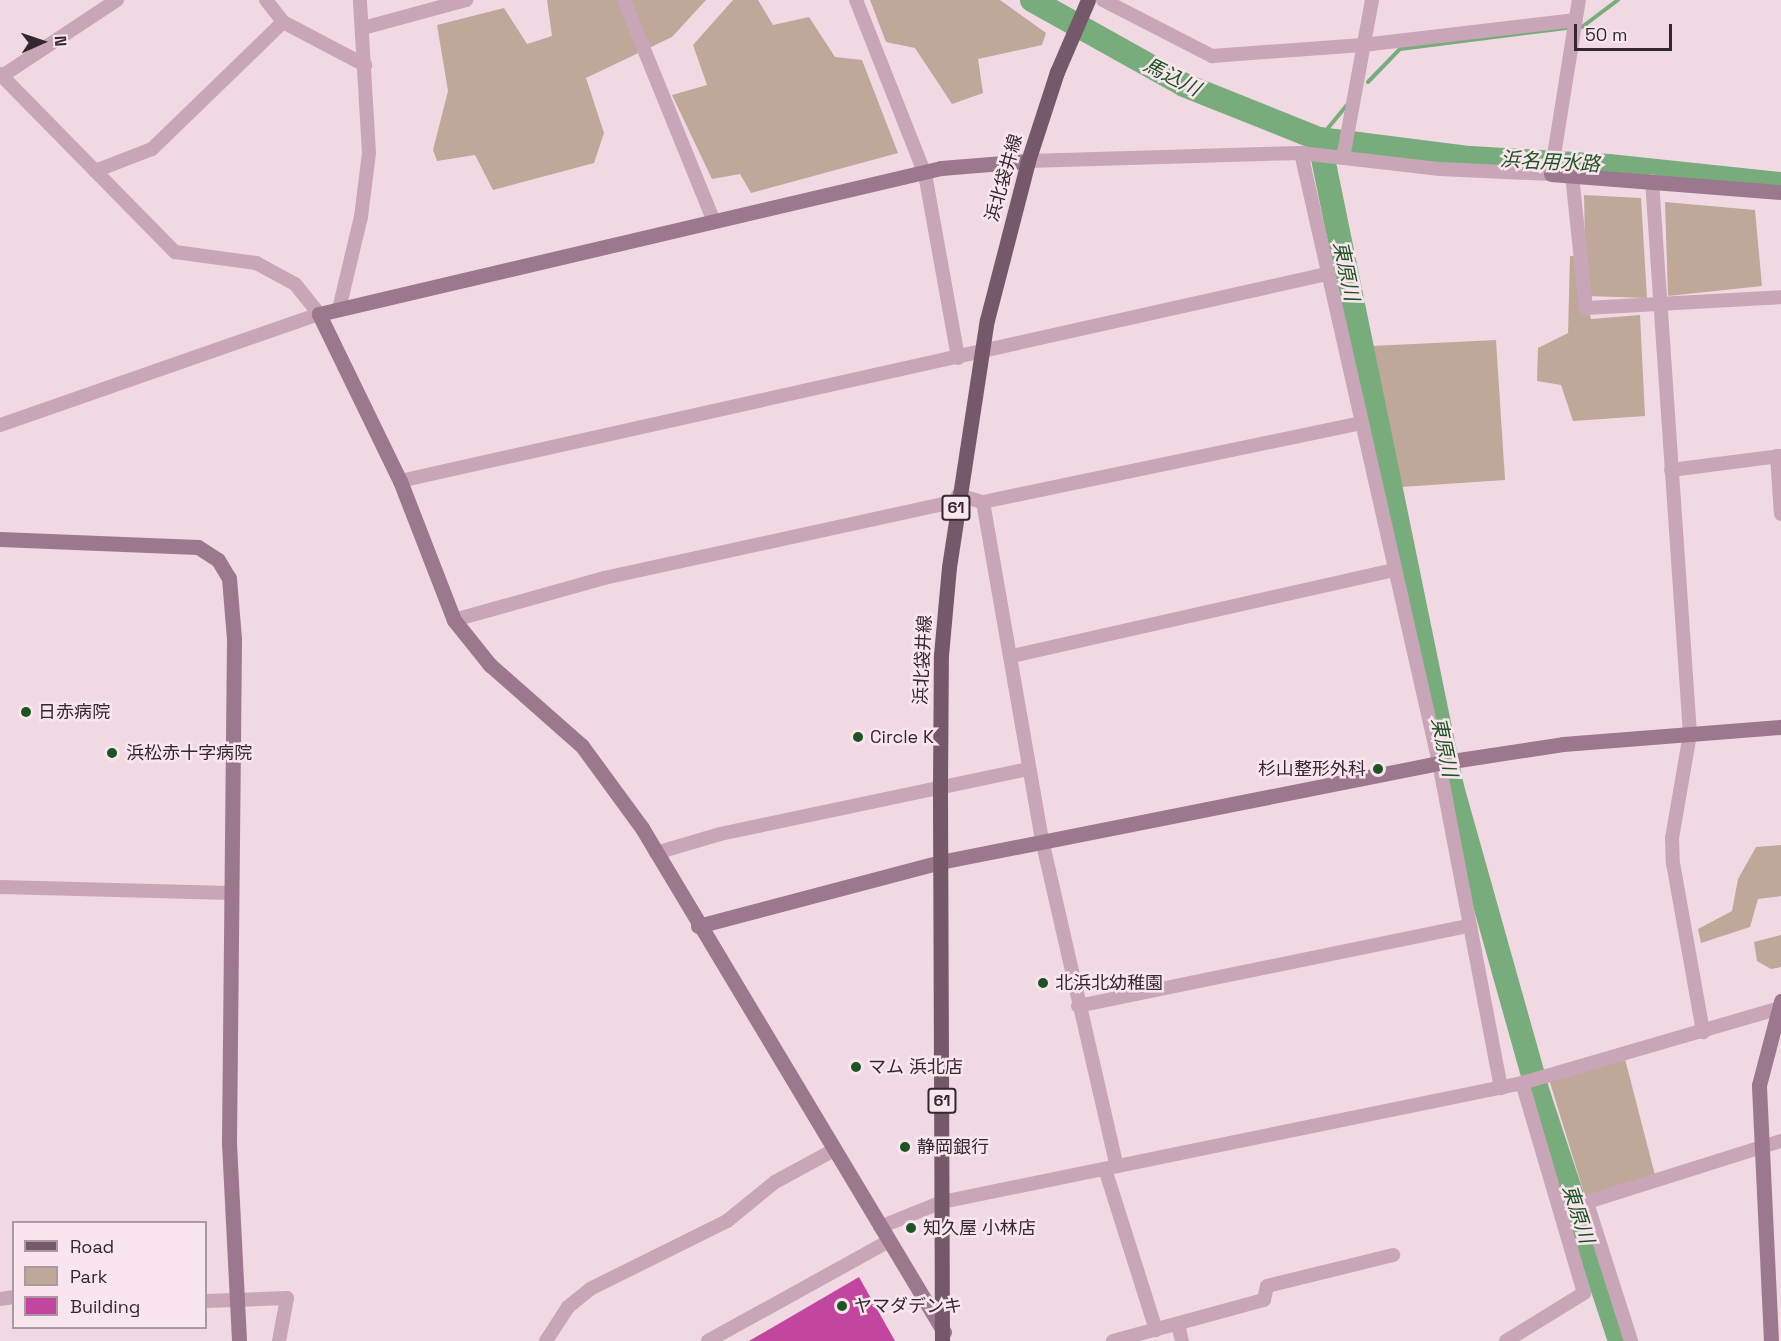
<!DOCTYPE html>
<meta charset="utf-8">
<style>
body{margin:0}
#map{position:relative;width:1781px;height:1341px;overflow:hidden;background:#f0d9e3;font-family:"Space Grotesk","Noto Sans JP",sans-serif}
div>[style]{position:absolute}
.green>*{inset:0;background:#bfa89a}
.stream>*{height:4px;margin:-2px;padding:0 2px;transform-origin:2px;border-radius:2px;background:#79ac7d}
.river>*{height:24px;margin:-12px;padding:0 12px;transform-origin:12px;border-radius:12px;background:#79ac7d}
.building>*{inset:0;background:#c2469f}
.street>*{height:14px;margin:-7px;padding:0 7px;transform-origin:7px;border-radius:7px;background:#c8a6b7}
.secondary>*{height:15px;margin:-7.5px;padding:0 7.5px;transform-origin:7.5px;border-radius:7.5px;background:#9b788d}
.primary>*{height:15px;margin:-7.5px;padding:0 7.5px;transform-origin:7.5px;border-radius:7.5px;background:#76586b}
.dots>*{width:16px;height:16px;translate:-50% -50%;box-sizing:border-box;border:3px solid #f8e5ed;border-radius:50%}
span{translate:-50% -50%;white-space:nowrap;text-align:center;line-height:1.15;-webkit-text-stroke:5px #f8e5ed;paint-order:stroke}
.shield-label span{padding:2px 4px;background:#f8e5ed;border:2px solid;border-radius:4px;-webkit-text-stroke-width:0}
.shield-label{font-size:16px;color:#34272f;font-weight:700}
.street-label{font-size:18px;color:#34272f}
.poi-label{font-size:18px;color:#34272f}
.left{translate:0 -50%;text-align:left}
.right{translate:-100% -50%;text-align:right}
.water-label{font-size:20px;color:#1e5423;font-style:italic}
.legend{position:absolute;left:12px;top:1221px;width:195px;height:108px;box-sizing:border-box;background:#f8e5ed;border:2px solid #aa99a1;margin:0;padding:8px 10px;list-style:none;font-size:18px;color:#34272f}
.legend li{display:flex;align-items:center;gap:12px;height:30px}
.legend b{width:30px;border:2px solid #aa99a1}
.north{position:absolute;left:12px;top:12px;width:60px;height:60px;-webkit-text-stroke:4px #f8e5ed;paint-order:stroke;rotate:87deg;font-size:16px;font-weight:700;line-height:24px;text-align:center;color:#34272f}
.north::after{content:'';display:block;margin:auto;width:21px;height:27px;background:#34272f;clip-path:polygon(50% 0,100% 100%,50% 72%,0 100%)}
.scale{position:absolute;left:1574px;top:24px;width:98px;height:27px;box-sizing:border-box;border:3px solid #34272f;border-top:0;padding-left:8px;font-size:18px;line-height:21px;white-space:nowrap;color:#34272f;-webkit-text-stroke:4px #f8e5ed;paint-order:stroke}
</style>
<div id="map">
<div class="green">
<i style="clip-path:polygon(547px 0,706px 0,672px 37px,586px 78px,604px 133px,594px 163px,493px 190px,475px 155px,437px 161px,433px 150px,448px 91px,437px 25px,504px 8px,527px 44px,552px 36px)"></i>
<i style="clip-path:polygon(733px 0,758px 0,773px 25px,809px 17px,835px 57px,862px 60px,898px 153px,751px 193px,740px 174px,712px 179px,672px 95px,707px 85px,693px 45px)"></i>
<i style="clip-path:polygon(870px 0,1000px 0,1046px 33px,1042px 45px,978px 59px,983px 93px,952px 104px,915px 48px,886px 42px)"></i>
<i style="clip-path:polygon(1584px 195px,1641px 198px,1647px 298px,1586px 296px,1591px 319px,1640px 315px,1645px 416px,1573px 421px,1561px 385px,1537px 381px,1538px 348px,1568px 333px,1570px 256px,1577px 256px,1586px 290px)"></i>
<i style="clip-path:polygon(1665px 202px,1755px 210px,1762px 286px,1668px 296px)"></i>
<i style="clip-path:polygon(1496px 340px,1505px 480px,1401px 487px,1372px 346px)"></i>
<i style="clip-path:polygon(1781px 845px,1781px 896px,1758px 899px,1750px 927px,1701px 943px,1698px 929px,1732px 911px,1738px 879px,1756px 847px)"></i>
<i style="clip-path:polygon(1781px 935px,1781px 967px,1771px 969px,1757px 961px,1754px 942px)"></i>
<i style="clip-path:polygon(1625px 1059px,1656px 1179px,1587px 1203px,1548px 1076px)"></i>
</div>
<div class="stream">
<i style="left:1582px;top:27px;width:45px;rotate:-36.9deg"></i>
<i style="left:1368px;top:82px;width:46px;rotate:-45.9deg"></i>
<i style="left:1400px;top:49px;width:168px;rotate:-7.2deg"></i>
<i style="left:1319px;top:139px;width:44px;rotate:-50.5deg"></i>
</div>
<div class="river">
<i style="left:1032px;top:0;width:174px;rotate:29.2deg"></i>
<i style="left:1184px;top:85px;width:145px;rotate:21.8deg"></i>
<i style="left:1319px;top:139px;width:152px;rotate:7.2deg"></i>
<i style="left:1470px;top:158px;width:139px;rotate:3.3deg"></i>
<i style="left:1609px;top:166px;width:173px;rotate:6deg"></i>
<i style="left:1319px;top:139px;width:662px;rotate:78.4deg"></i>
<i style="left:1452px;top:787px;width:321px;rotate:74.3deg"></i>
<i style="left:1539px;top:1096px;width:258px;rotate:71.7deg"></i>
</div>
<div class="building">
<i style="clip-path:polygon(859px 1277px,895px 1341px,749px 1341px)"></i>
</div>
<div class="street">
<i style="left:266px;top:0;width:28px;rotate:52deg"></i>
<i style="left:283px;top:22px;width:93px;rotate:27.7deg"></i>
<i style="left:624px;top:0;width:236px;rotate:67.9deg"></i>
<i style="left:856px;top:0;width:187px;rotate:68.4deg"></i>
<i style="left:925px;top:174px;width:187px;rotate:79.8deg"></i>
<i style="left:1103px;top:0;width:123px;rotate:27.2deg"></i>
<i style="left:1212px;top:56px;width:151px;rotate:-4.2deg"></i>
<i style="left:1363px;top:45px;width:214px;rotate:-6.7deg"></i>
<i style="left:363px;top:28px;width:107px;rotate:-15.2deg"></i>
<i style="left:0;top:74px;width:250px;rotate:45.5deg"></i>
<i style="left:175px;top:252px;width:82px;rotate:7.7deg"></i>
<i style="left:256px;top:263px;width:44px;rotate:28.3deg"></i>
<i style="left:295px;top:284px;width:38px;rotate:51deg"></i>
<i style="left:319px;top:314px;width:338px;rotate:160.8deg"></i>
<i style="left:2px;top:76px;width:138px;rotate:-33.5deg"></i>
<i style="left:1301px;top:153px;width:625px;rotate:77.25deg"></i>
<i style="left:1439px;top:763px;width:331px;rotate:79.2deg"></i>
<i style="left:1343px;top:158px;width:161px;rotate:-79.6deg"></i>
<i style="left:1028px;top:161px;width:273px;rotate:-1.7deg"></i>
<i style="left:1301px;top:153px;width:140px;rotate:6.6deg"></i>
<i style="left:1440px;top:169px;width:111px;rotate:2.6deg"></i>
<i style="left:1551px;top:174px;width:176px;rotate:-80.9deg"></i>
<i style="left:95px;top:171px;width:61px;rotate:-21.1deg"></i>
<i style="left:152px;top:149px;width:182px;rotate:-44.1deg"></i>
<i style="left:1572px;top:175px;width:134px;rotate:84deg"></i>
<i style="left:1586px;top:308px;width:195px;rotate:-3.2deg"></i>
<i style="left:1652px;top:181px;width:554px;rotate:86.07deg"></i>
<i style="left:1690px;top:734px;width:106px;rotate:99.8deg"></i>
<i style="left:1672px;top:838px;width:25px;rotate:88deg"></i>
<i style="left:1673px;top:863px;width:172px;rotate:79.9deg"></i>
<i style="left:339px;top:309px;width:95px;rotate:-76.6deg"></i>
<i style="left:361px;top:217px;width:64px;rotate:-82.9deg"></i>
<i style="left:369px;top:153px;width:153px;rotate:-93.4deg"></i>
<i style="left:1777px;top:456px;width:58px;rotate:86.1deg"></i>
<i style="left:1671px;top:470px;width:111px;rotate:-7.3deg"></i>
<i style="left:400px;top:481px;width:950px;rotate:-12.59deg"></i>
<i style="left:958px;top:495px;width:26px;rotate:16deg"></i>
<i style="left:983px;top:502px;width:386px;rotate:-11.8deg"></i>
<i style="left:983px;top:502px;width:343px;rotate:80.1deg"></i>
<i style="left:1042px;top:840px;width:335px;rotate:77.1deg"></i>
<i style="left:454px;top:620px;width:156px;rotate:-15.6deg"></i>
<i style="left:604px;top:578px;width:361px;rotate:-12.3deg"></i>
<i style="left:1012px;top:656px;width:392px;rotate:-12.7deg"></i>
<i style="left:656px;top:853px;width:67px;rotate:-16.5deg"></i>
<i style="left:720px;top:834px;width:316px;rotate:-11.9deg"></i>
<i style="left:0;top:887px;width:230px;rotate:1.5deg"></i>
<i style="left:1078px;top:1006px;width:397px;rotate:-11.6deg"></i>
<i style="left:1105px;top:1169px;width:169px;rotate:72.4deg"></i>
<i style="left:1587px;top:1203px;width:145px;rotate:72.3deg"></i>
<i style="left:1562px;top:1210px;width:230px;rotate:-17.5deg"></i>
<i style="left:880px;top:1227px;width:67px;rotate:-22deg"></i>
<i style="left:942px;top:1202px;width:592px;rotate:-11.59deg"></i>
<i style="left:1522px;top:1083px;width:266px;rotate:-16.2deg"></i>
<i style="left:0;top:1299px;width:14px;rotate:-8deg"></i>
<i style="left:206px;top:1301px;width:81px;rotate:-2.1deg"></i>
<i style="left:287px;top:1298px;width:44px;rotate:100.5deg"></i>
<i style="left:1178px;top:1324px;width:17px;rotate:77deg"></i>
<i style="left:546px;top:1341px;width:40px;rotate:-57.1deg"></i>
<i style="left:568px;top:1307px;width:28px;rotate:-39deg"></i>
<i style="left:590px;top:1289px;width:153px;rotate:-26.4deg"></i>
<i style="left:727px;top:1221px;width:62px;rotate:-39.1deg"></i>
<i style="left:775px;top:1182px;width:65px;rotate:-28.5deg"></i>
<i style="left:708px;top:1341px;width:207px;rotate:-28.9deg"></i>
<i style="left:1113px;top:1341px;width:156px;rotate:-15.2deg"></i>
<i style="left:1264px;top:1300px;width:14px;rotate:-78deg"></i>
<i style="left:1267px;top:1286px;width:130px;rotate:-13.8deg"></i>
<i style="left:1506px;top:1341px;width:92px;rotate:-31.6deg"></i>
<i style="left:1584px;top:1293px;width:219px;rotate:-106.4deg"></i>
</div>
<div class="secondary">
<i style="left:1551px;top:174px;width:231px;rotate:4.5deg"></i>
<i style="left:0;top:539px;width:198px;rotate:2.3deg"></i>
<i style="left:198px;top:547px;width:24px;rotate:33deg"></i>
<i style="left:218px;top:560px;width:21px;rotate:59deg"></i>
<i style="left:229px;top:578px;width:61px;rotate:85.3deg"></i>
<i style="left:234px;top:639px;width:504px;rotate:90.57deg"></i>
<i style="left:229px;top:1143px;width:198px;rotate:87.1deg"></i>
<i style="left:698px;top:926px;width:250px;rotate:-14.8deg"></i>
<i style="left:940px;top:862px;width:509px;rotate:-11.22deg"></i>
<i style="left:1439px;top:763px;width:125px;rotate:-8.7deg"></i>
<i style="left:1563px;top:744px;width:219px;rotate:-4.5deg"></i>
<i style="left:944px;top:1332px;width:588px;rotate:-120.93deg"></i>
<i style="left:642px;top:828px;width:102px;rotate:-126.2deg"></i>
<i style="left:582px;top:746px;width:123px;rotate:-138.6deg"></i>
<i style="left:490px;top:665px;width:58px;rotate:-128.7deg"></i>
<i style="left:454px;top:620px;width:149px;rotate:-111.2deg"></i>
<i style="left:400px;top:481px;width:186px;rotate:-115.9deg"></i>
<i style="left:319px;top:314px;width:639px;rotate:-13.21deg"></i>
<i style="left:941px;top:168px;width:87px;rotate:-4.6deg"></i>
<i style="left:1771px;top:1341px;width:256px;rotate:-92.7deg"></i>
<i style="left:1759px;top:1085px;width:87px;rotate:-75.3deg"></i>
</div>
<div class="primary">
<i style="left:942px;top:1341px;width:554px;rotate:-90.21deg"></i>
<i style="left:940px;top:787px;width:132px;rotate:-89.6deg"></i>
<i style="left:941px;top:655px;width:88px;rotate:-84.8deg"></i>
<i style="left:949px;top:567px;width:250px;rotate:-81.3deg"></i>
<i style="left:987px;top:320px;width:164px;rotate:-75.5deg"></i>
<i style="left:1028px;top:161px;width:94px;rotate:-72deg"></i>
<i style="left:1057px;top:72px;width:78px;rotate:-66.7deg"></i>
</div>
<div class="dots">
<i style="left:26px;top:712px;background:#1e5423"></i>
<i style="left:858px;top:737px;background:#1e5423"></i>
<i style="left:112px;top:753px;background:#1e5423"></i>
<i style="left:1378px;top:769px;background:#1e5423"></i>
<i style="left:1043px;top:983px;background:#1e5423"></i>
<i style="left:856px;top:1067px;background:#1e5423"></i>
<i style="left:905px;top:1147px;background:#1e5423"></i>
<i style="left:911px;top:1228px;background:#1e5423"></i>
<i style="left:842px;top:1306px;background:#1e5423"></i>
</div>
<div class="shield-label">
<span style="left:956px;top:508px">61</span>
<span style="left:942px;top:1101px">61</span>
</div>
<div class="street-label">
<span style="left:1004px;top:178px;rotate:-74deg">浜北袋井線</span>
<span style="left:923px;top:660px;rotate:-87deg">浜北袋井線</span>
</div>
<div class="poi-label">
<span class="left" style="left:38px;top:712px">日赤病院</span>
<span class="left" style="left:870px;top:737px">Circle K</span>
<span class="left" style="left:126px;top:753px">浜松赤十字病院</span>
<span class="right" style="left:1366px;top:769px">杉山整形外科</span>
<span class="left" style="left:1055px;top:983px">北浜北幼稚園</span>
<span class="left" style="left:868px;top:1067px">マム 浜北店</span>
<span class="left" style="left:917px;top:1147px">静岡銀行</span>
<span class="left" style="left:923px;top:1228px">知久屋 小林店</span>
<span class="left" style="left:854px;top:1306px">ヤマダデンキ</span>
</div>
<div class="water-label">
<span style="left:1172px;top:77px;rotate:27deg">馬込川</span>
<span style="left:1550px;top:162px;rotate:3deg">浜名用水路</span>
<span style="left:1346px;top:271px;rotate:78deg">東原川</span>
<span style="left:1444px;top:747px;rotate:78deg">東原川</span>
<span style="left:1578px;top:1214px;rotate:72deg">東原川</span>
</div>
<ul class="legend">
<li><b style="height:8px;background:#76586b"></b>Road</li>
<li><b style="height:16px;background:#bfa89a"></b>Park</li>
<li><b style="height:16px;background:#c2469f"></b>Building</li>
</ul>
<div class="north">N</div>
<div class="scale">50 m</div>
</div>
